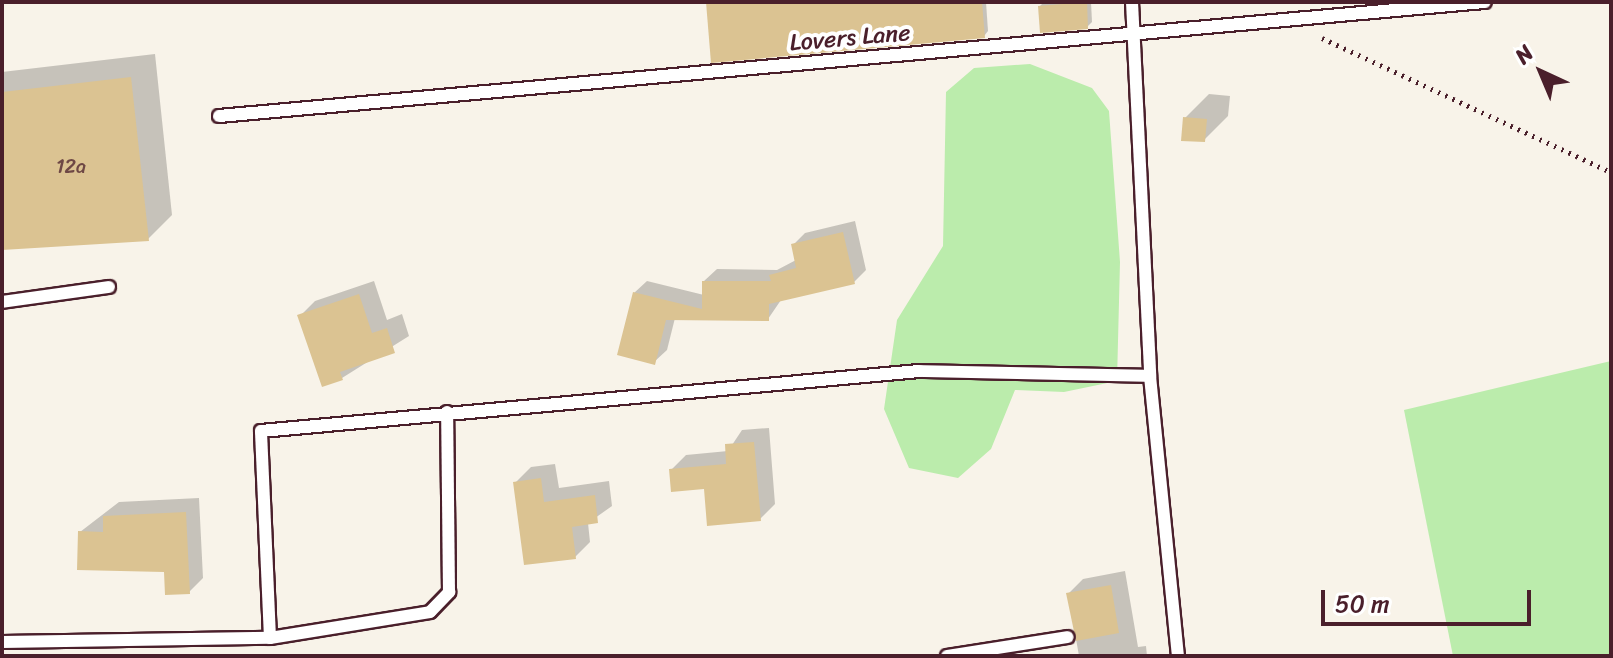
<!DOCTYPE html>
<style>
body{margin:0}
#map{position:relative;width:1613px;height:658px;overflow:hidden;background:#f8f3e9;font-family:Sriracha,sans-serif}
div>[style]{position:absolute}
.green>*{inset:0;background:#bbecac}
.shadow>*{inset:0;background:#0003}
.building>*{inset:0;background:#dbc392}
.path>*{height:5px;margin-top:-2.5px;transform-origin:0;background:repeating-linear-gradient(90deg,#4a1f2b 0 2px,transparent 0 8px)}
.roads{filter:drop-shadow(2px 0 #4a1f2b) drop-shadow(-2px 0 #4a1f2b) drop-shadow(0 2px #4a1f2b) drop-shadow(0 -2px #4a1f2b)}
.service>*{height:12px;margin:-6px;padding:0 6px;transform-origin:6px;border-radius:6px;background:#fff}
span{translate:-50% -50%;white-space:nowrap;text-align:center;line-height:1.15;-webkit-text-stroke:8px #fff;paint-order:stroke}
.number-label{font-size:20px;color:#6e4845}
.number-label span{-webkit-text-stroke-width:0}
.street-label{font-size:24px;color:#4a1f2b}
.frame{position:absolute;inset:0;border:4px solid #4a1f2b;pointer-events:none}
.north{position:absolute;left:1501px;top:32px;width:80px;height:80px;-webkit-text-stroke:6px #fff;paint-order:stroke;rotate:316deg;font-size:22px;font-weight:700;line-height:32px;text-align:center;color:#4a1f2b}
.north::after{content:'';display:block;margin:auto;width:28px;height:36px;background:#4a1f2b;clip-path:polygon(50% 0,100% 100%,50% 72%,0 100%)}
.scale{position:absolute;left:1321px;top:590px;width:210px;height:36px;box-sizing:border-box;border:4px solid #4a1f2b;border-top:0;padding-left:10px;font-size:24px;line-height:28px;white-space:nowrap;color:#4a1f2b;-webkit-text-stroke:6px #fff;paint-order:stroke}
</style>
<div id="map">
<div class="green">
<i style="clip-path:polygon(1030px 64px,1092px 88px,1109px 111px,1120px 262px,1117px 381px,1064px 392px,1015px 390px,991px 449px,958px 478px,909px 468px,884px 409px,897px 320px,943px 246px,946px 92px,974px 68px)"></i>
<i style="clip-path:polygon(1611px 361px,1611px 656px,1453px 656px,1404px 410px)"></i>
</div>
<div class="shadow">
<i style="clip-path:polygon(708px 2px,986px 2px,988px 31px,984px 36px)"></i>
<i style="clip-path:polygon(1044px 2px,1091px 2px,1092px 22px,1087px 27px,1040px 6px)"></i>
<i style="clip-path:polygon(155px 54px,172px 215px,148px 239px,2px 248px,2px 72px)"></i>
<i style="clip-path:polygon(1209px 94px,1230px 96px,1228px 116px,1204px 140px,1185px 118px)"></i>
<i style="clip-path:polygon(855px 221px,866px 270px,854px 282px,781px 300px,768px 319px,675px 318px,667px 350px,654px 362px,634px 293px,647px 281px,704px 295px,704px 281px,717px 269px,777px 270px,796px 260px,793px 245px,805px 233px)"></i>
<i style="clip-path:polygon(374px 281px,387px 320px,402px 314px,409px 336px,342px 378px,300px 316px,315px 301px)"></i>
<i style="clip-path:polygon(769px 428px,775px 504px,760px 519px,671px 470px,686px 455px,728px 451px,742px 430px)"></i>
<i style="clip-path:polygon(555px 464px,559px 488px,609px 481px,612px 506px,588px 523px,590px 542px,575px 557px,515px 483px,531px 467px)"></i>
<i style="clip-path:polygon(199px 498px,203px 578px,189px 592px,166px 570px,80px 532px,119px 502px)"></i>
<i style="clip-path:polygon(1125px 571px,1138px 647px,1146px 646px,1147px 656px,1079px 656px,1068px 594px,1083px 579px)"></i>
</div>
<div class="building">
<i style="clip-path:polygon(706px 2px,982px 2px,985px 38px,711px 63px)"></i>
<i style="clip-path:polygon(1087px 2px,1088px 29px,1040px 33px,1038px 6px)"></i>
<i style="clip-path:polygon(131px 77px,149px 241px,2px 250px,2px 92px)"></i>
<i style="clip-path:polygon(1183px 117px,1207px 119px,1205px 142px,1181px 141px)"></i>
<i style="clip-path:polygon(843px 232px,855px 284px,769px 304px,769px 321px,666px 320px,655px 365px,617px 355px,633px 292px,702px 309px,702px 281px,771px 281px,769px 275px,796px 268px,791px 244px)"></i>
<i style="clip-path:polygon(359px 294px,372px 333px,387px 328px,395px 353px,340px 372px,343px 380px,322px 387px,297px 315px)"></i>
<i style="clip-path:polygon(754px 442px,761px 521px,707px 526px,704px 489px,671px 492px,669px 469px,726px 464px,725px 444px)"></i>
<i style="clip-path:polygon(541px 478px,544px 502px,595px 495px,598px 523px,572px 527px,576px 559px,524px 565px,513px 482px)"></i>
<i style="clip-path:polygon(186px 512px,190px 594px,165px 595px,164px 572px,77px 570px,78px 531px,103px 532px,103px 516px)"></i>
<i style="clip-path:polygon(1111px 585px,1119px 633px,1076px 641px,1066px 593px)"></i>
</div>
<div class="path">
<i style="left:1322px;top:38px;width:319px;rotate:24.9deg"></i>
</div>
<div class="roads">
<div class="service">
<i style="left:1132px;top:2px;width:374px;rotate:87.2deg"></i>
<i style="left:1150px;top:376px;width:281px;rotate:84.3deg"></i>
<i style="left:219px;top:116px;width:1271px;rotate:-5.15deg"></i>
<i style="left:2px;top:302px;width:108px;rotate:-8deg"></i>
<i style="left:270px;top:638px;width:207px;rotate:-92.5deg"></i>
<i style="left:261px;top:431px;width:661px;rotate:-5.21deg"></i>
<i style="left:919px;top:371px;width:231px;rotate:1.2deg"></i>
<i style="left:2px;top:642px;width:268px;rotate:-0.9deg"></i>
<i style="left:270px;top:638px;width:162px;rotate:-9.2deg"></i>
<i style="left:430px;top:612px;width:28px;rotate:-46deg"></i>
<i style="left:449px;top:592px;width:180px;rotate:-90.6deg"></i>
<i style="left:947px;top:656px;width:122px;rotate:-8.9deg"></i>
</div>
</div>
<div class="number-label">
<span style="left:71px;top:166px">12a</span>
</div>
<div class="street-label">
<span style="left:850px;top:38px;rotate:-5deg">Lovers Lane</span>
</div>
<div class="frame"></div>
<div class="north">N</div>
<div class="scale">50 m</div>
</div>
